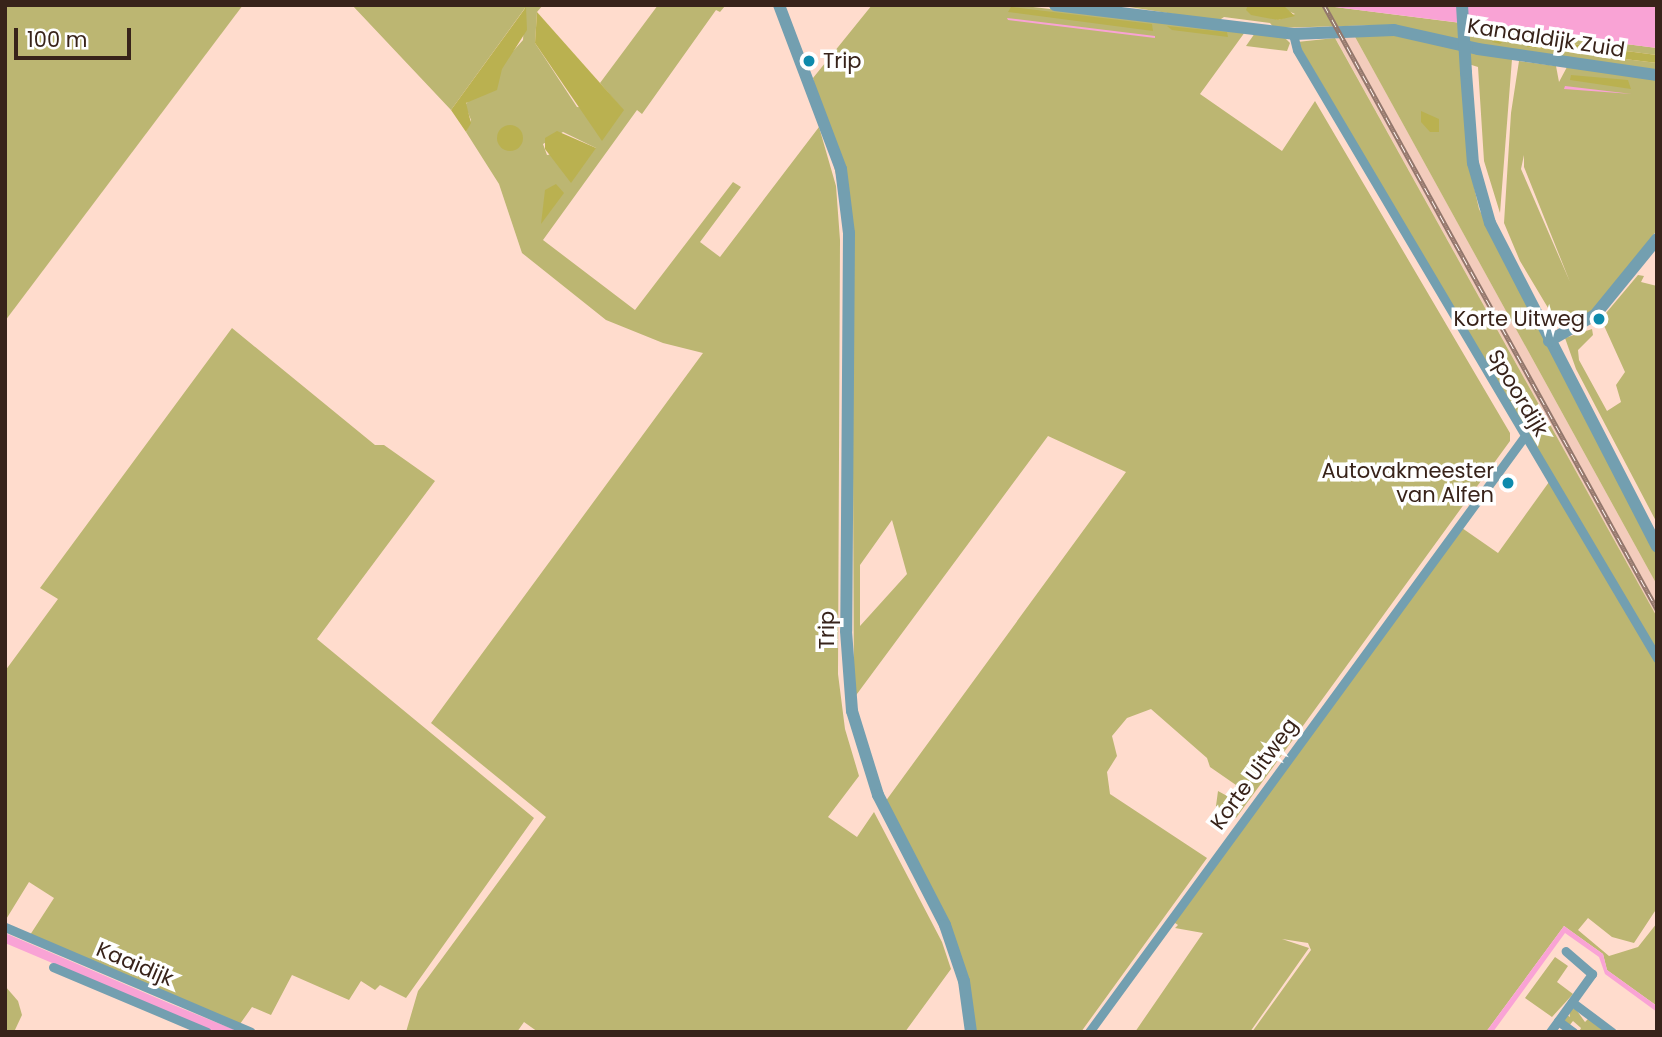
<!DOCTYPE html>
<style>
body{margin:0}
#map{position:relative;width:1662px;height:1037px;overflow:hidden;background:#ffdccd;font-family:Poppins,sans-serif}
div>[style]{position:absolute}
.built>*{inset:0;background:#f3ccbc}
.green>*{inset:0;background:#bcb672}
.forest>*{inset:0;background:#bab150}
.round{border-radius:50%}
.water>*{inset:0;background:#f9a3d5}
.minor>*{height:9px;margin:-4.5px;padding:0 4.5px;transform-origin:4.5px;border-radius:4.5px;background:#739fb0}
.tertiary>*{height:12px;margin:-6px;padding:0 6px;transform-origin:6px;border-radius:6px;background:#739fb0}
.rail>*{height:5px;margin-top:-2.5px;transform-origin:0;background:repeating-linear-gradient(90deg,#fff 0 8px,#93776c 0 16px);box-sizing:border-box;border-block:2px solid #93776c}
.tertiary-bridge>*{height:12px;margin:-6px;padding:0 6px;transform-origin:6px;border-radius:6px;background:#739fb0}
.dots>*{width:19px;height:19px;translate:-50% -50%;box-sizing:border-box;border:4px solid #fff;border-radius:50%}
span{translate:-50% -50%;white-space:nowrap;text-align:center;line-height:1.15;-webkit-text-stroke:7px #fff;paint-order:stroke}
.street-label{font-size:21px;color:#38231a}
.poi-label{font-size:21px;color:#38231a}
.left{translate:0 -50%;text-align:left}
.right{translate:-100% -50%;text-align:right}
.frame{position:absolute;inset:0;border:7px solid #38231a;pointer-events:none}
.scale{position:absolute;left:14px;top:28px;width:117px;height:32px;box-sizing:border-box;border:4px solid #38231a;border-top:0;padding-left:9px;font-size:21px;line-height:24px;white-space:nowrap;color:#38231a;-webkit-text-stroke:5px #fff;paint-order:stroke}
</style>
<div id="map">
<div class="built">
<i style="clip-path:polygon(1317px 5px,1337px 5px,1374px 71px,1657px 585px,1657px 617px)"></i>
</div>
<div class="green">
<i style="clip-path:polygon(5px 5px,243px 5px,5px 321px)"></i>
<i style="clip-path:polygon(evenodd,352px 5px,543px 5px,537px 12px,535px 43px,577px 107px,623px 110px,600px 83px,658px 5px,725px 6px,720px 12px,716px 10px,642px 114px,637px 110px,543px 240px,635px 310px,733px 182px,741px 187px,700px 242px,720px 257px,819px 127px,836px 186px,840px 240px,838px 674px,845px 729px,859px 776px,828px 817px,857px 837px,874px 812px,942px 942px,951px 969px,905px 1032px,538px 1032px,524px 1022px,517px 1032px,406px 1032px,418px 991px,546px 817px,431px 723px,703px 353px,663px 343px,606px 320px,522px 253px,499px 184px,466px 132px,471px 120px,465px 105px,523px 40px,525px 8px,451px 110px,352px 5px,563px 132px,596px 148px,547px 155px,543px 144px,563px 132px)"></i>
<i style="clip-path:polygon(evenodd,872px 5px,1016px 5px,1245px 32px,1200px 94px,1282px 151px,1315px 101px,1510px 433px,1510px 441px,1236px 818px,1216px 806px,1218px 791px,1229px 797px,1236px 785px,1210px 767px,1207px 758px,1151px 709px,1127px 718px,1112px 736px,1117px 756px,1107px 772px,1110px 794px,1207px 858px,1081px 1032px,975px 1032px,964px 968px,885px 802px,1126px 472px,1048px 436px,854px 698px,852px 242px,813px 78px,872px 5px,892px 520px,907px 574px,860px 626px,860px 565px,892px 520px)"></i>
<i style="clip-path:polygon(1117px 5px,1248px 5px,1278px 20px,1295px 14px,1275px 5px,1319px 5px,1657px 48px,1657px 55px,1496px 34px,1505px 40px,1529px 42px,1528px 47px,1657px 63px,1657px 70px,1485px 46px,1381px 25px,1274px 28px,1270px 23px,1224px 17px,1218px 21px)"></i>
<i style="clip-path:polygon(1255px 33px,1283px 36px,1290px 43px,1287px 51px,1246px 46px)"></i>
<i style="clip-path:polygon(1354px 35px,1397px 36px,1512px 59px,1500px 213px,1484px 161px,1478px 67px,1462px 62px,1469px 164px,1479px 209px,1657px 554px,1657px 585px)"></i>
<i style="clip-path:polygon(1335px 38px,1657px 617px,1657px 654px,1297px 42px)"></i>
<i style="clip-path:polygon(evenodd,1519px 61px,1556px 66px,1559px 82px,1567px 67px,1657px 80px,1657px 230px,1594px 312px,1560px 328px,1520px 261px,1504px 223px,1511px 113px,1519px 61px,1524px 155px,1524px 167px,1570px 282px,1521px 169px,1524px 155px)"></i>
<i style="clip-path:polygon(1638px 275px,1644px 276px,1641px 282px,1657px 286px,1657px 523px,1576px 369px,1565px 338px,1592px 329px,1593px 335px,1578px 350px,1579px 360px,1607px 411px,1621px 402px,1616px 385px,1625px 372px,1601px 319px)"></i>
<i style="clip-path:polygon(232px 328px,375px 445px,384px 445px,435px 481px,317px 639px,534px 818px,406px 998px,380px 985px,375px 990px,361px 981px,349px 1000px,292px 975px,271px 1015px,252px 1007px,240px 1024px,30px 935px,54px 898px,29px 882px,5px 921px,5px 671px,58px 599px,40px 588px)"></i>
<i style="clip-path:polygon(1549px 482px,1657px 662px,1657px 908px,1634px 943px,1612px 937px,1588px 918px,1578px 930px,1609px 956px,1638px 947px,1657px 923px,1657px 1006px,1607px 970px,1603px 954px,1564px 926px,1486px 1032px,1252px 1032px,1311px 950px,1308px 943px,1282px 939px,1309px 948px,1250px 1032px,1135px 1032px,1203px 933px,1175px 928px,1178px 925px,1172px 921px,1462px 528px,1498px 553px)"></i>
<i style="clip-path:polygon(1555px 957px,1568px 966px,1557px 982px,1573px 994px,1552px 1017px,1525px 998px)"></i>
<i style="clip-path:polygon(5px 986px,18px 1001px,22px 1015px,14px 1032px,5px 1032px)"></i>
<i style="clip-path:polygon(1575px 1008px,1585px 1022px,1589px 1018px,1608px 1032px,1579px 1032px,1581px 1028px,1573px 1021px,1569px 1026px,1564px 1021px,1566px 1014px,1570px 1017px,1569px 1010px)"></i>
</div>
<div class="forest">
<i style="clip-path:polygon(1248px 5px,1285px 7px,1295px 16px,1278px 20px,1251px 15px,1246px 10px)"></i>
<i style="clip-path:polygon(526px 7px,527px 30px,502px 69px,497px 90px,466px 103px,471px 123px,466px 132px,451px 110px)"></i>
<i style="clip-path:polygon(1011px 7px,1152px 24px,1153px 31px,1008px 12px)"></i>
<i style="clip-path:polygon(537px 12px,624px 110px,602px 141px,535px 43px)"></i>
<i style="clip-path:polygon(1167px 26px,1227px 32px,1228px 37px,1172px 30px)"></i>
<i style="clip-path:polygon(1496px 34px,1657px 55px,1657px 63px,1527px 47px,1528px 42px,1505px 40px,1500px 44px,1492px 42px)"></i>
<i style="clip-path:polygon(1571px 75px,1628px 80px,1631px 89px,1570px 80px)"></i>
<i style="clip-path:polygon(1421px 111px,1439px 119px,1439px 132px,1430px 132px,1421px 122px)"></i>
<i class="round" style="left:497px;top:125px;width:26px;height:26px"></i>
<i style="clip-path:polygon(557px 131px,596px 148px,571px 183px,545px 149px,545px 138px)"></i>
<i style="clip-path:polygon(556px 184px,564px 193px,541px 224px,545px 190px)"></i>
</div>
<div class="water">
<i style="clip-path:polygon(1319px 5px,1657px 5px,1657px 48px,1478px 25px)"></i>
<i style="clip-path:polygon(1007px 18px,1155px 36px,1155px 38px,1008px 20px)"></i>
<i style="clip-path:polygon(1565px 86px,1632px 94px,1564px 89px)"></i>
<i style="clip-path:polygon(1564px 926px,1603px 954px,1607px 970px,1657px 1006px,1657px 1012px,1605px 974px,1599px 957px,1565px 933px,1493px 1032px,1486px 1032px)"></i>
<i style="clip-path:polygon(5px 933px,171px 1004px,240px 1032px,215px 1032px,5px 943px)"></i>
</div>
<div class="minor">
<i style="left:1293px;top:34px;width:16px;rotate:76deg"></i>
<i style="left:1297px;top:50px;width:707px;rotate:59.37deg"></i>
<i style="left:5px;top:927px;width:267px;rotate:23.1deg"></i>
<i style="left:53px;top:967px;width:167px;rotate:22.9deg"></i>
<i style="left:1572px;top:1002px;width:50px;rotate:36.9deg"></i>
<i style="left:1558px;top:1021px;width:19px;rotate:36deg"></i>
<i style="left:1089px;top:1032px;width:737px;rotate:-53.83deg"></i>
<i style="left:1550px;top:1032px;width:72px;rotate:-54.1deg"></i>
<i style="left:1592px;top:974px;width:35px;rotate:-139deg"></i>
</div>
<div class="tertiary">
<i style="left:779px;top:5px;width:175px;rotate:69.3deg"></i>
<i style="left:841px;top:169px;width:64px;rotate:82.9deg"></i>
<i style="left:849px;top:233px;width:398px;rotate:90.4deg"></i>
<i style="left:846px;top:631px;width:80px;rotate:85.7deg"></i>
<i style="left:852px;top:711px;width:88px;rotate:72.8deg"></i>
<i style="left:878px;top:795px;width:146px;rotate:62.7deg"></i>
<i style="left:945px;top:925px;width:59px;rotate:71.3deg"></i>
<i style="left:964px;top:981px;width:51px;rotate:82.2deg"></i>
<i style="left:1055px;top:5px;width:240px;rotate:6.9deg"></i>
<i style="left:1293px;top:34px;width:101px;rotate:-2.3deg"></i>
<i style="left:1394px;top:30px;width:86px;rotate:12.7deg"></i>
<i style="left:1478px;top:49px;width:181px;rotate:8.3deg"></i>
<i style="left:1466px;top:73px;width:90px;rotate:85.6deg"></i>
<i style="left:1473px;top:163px;width:62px;rotate:74.2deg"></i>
<i style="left:1490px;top:223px;width:364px;rotate:62.7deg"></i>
<i style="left:1549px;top:341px;width:53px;rotate:-29.5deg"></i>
<i style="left:1595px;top:315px;width:98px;rotate:-50.8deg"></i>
</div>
<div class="rail">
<i style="left:1324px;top:5px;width:690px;rotate:61.13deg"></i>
</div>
<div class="tertiary-bridge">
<i style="left:1462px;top:5px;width:68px;rotate:86.6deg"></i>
</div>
<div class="dots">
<i style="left:809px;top:61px;background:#0e8aac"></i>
<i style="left:1599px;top:319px;background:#0e8aac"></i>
<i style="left:1508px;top:483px;background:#0e8aac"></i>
</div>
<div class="street-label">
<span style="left:1546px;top:38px;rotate:9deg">Kanaaldijk Zuid</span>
<span style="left:1518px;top:393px;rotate:59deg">Spoordijk</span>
<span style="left:827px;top:630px;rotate:-90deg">Trip</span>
<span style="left:1254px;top:774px;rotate:-54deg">Korte Uitweg</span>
<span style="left:135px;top:964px;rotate:23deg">Kaaidijk</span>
</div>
<div class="poi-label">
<span class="left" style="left:823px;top:61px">Trip</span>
<span class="right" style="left:1585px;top:319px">Korte Uitweg</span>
<span class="right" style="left:1494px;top:483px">Autovakmeester<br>van Alfen</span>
</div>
<div class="frame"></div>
<div class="scale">100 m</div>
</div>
